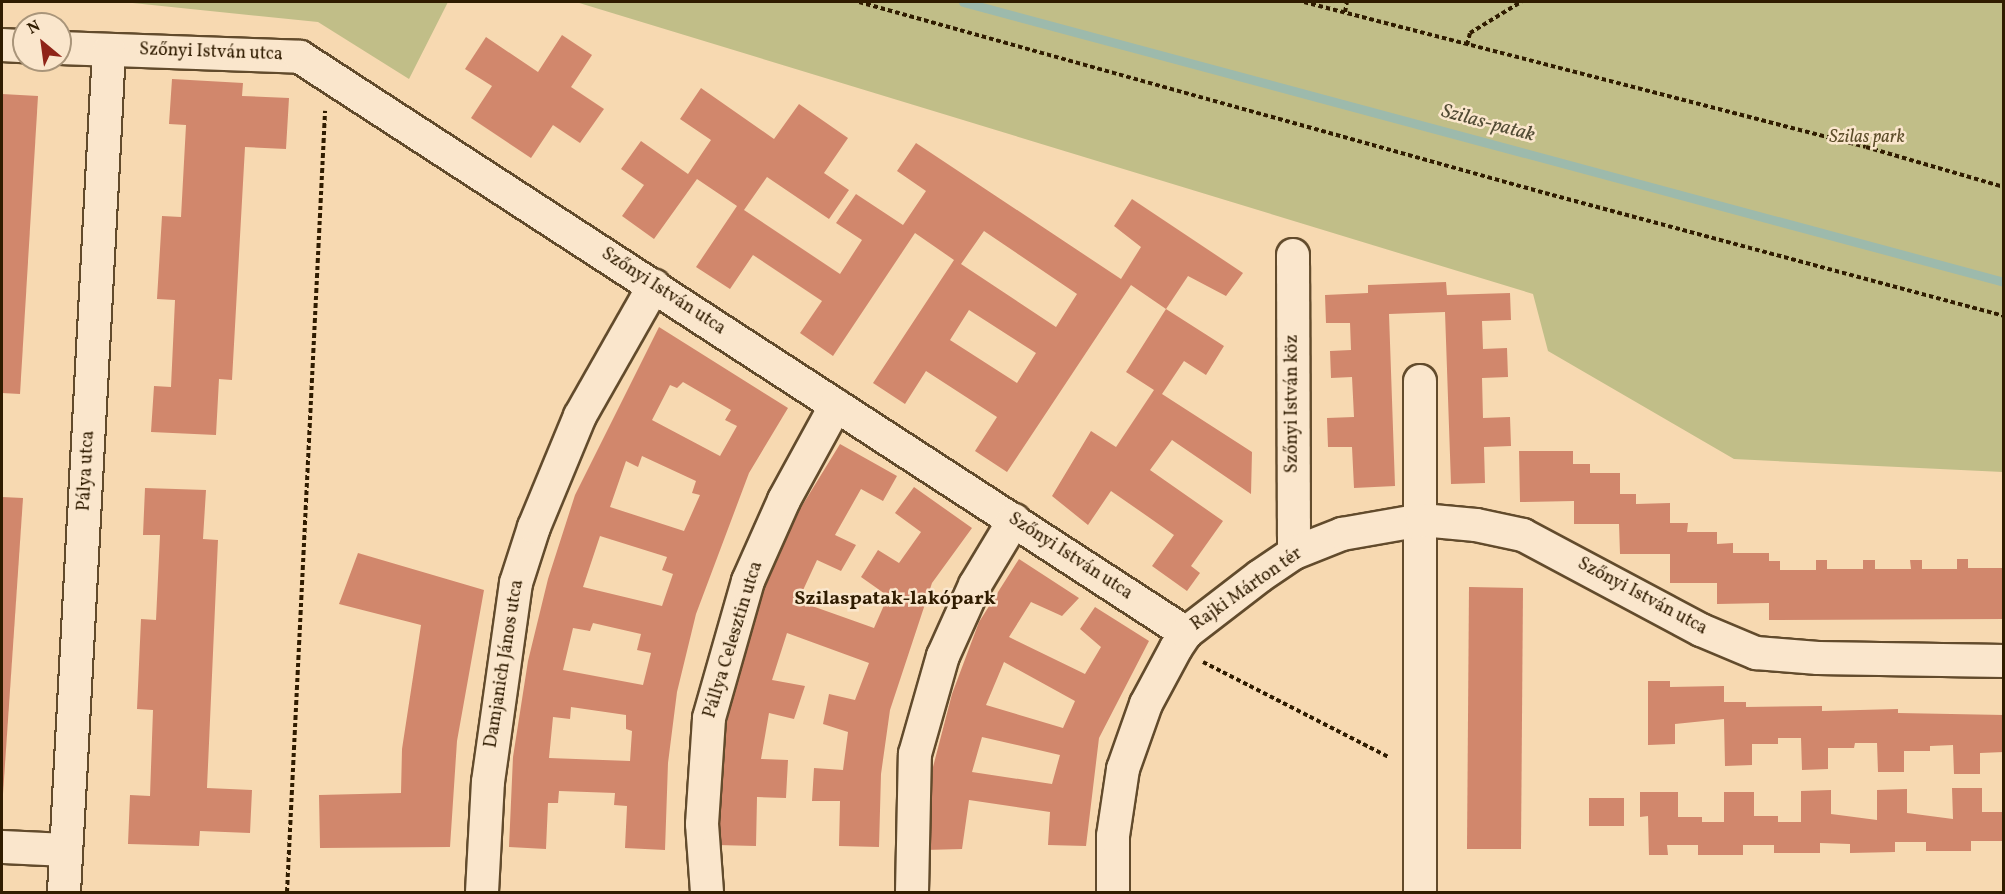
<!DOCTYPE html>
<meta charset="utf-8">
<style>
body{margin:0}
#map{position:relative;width:2005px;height:894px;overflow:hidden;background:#f7d9b1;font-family:Vollkorn,serif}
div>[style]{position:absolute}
.green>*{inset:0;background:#c1be88}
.stream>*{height:9px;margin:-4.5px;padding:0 4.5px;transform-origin:4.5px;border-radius:4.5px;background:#9dbaac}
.building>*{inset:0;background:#d1876c}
.path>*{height:4px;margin-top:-2px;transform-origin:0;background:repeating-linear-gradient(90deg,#301c00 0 4.5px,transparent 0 7.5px)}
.roads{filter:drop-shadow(2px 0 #624b2c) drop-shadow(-2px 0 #624b2c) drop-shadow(0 2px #624b2c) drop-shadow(0 -2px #624b2c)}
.minor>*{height:32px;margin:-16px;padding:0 16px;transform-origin:16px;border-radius:16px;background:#fae6cc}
span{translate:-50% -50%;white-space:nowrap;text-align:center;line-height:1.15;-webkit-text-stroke:5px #fae6cc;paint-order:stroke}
.street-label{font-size:18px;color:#301c00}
.park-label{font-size:18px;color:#5c4d29;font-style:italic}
.water-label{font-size:20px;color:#514b34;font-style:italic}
.neighbourhood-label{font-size:20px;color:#301c00;font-weight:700}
.frame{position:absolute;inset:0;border:3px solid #301c00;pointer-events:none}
.north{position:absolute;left:12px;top:12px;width:60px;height:60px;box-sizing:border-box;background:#fae6cc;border:2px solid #a9957a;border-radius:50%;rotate:331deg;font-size:16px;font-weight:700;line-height:24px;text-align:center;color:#301c00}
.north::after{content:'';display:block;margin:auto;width:21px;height:27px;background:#8f2418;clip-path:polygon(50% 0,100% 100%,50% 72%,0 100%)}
</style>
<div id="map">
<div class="green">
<i style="clip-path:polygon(123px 2px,448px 2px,409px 79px,318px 22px)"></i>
<i style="clip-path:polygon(576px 2px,2003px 2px,2003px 472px,1734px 459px,1548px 351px,1533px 294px)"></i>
</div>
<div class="stream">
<i style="left:963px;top:2px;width:1078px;rotate:15.05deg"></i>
</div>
<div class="building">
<i style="clip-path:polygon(562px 35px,592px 55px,571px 87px,604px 109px,580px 143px,553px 125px,531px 158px,471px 118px,492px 86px,465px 69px,486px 37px,538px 72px)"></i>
<i style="clip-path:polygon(172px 79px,243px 83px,242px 96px,289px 98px,286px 149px,245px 147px,232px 380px,219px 379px,216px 435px,151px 432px,154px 386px,171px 387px,175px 300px,157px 299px,162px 216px,181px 217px,186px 125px,169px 124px)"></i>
<i style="clip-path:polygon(evenodd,701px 88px,774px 139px,799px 104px,848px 138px,824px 173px,849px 190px,829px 219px,767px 177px,744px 210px,840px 274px,862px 240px,836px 223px,856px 194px,903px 225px,926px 191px,897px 171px,916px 143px,1121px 279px,1141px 247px,1114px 226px,1132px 199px,1243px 273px,1226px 296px,1188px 276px,1166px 309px,1224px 346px,1206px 375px,1184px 361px,1162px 394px,1252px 452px,1251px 494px,1172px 440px,1150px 470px,1223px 521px,1191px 566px,1200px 573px,1187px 591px,1152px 566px,1174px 535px,1147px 516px,1111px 491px,1088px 525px,1052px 496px,1091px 431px,1116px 447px,1154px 390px,1126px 372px,1166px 309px,1131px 285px,1007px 472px,975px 451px,997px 417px,926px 371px,905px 404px,873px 383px,954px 260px,915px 233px,833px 356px,800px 333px,822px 301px,753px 255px,730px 289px,696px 267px,737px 206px,697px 179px,654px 239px,622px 216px,644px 185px,621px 169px,641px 141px,688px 174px,711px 140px,680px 119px,701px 88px,984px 231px,1077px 294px,1056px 327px,961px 264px,984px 231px,701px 88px,969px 310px,1036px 353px,1017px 383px,950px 340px,969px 310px)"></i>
<i style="clip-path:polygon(2px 94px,38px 96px,20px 394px,2px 393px)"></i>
<i style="clip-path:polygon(1446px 282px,1447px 295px,1510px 293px,1511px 320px,1482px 321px,1483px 349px,1507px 348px,1508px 377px,1482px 378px,1483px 418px,1510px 417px,1511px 446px,1484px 447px,1485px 483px,1451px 484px,1445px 312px,1389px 314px,1395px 486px,1354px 488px,1352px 447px,1328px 447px,1327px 418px,1354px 417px,1352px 377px,1331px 378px,1330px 351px,1351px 350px,1350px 323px,1326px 323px,1325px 295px,1368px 293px,1368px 285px)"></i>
<i style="clip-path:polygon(evenodd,659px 327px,788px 408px,749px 473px,696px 614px,677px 692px,668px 763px,665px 850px,625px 848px,627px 806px,614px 805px,615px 793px,559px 791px,558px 803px,548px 803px,546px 849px,509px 847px,513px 757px,528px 661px,548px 579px,575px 495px,659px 327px,683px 382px,731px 410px,725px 420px,737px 426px,720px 456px,652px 420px,670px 385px,677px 388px,683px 382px,659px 327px,642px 456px,696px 481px,692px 493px,700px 495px,684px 531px,610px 507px,626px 461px,638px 467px,642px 456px,659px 327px,600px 536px,667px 557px,662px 570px,673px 574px,662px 606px,583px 587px,600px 536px,659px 327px,593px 623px,641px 634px,637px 650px,651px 653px,643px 685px,563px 670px,573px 628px,590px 631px,593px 623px,659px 327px,571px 707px,626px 715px,626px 729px,632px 731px,630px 761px,549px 758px,553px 717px,570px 719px,571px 707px)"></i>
<i style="clip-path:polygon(840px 444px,897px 476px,883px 501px,861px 489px,835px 535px,856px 545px,841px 571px,817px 560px,798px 601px,874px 628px,888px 596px,861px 577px,878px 550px,899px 563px,921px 532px,895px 513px,914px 487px,972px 528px,932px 583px,890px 710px,881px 774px,879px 847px,839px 846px,840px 801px,812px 801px,814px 768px,843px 770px,848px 732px,823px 724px,829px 694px,855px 700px,869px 663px,787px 633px,772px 680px,805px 686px,794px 719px,769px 713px,761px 759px,788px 760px,786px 798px,757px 797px,756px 846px,717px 845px,720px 758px,737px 672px,763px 588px,797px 514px)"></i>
<i style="clip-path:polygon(1519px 451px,1573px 451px,1573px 464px,1590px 464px,1590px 473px,1620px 473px,1620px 494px,1636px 494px,1636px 504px,1670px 503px,1670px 523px,1688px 523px,1687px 532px,1717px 532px,1717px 544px,1733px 543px,1733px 553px,1769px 553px,1769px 561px,1780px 561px,1780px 570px,1816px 570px,1816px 560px,1827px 560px,1827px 569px,1863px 569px,1863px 560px,1875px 560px,1875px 569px,1911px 569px,1910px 560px,1922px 560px,1922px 569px,1957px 569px,1957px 559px,1968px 559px,1968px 568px,2004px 568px,2004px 619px,1769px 620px,1769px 603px,1717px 604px,1717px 583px,1670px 583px,1670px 554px,1620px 554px,1619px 524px,1574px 524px,1574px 501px,1520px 502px)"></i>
<i style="clip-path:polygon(145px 488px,206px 490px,203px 539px,218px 540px,207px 788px,252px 790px,250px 833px,200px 831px,199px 846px,128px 844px,130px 795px,150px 796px,153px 710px,137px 709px,141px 619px,156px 620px,160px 535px,143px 535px)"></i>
<i style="clip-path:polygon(2px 497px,23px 498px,3px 794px,2px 794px)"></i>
<i style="clip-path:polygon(358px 553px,484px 590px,457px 741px,450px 847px,320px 848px,319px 795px,401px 793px,402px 749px,421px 625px,339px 604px)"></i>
<i style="clip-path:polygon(evenodd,1019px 559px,1079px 598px,1062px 616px,1031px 602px,1009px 637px,1085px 674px,1101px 647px,1080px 629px,1095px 607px,1149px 641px,1099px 738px,1086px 846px,1048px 845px,1050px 812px,969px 800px,962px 849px,925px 850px,933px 767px,952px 694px,979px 622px,1019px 559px,1004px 662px,1075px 701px,1063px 728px,986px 705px,1004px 662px,1019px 559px,982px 737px,1060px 755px,1052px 784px,972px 772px,982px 737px)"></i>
<i style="clip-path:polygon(1469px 587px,1523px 588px,1521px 849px,1467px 849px)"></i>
<i style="clip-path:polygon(1648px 681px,1670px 681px,1670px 687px,1724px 686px,1724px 702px,1746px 702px,1746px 707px,1822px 706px,1822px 711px,1898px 709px,1898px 713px,2004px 715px,2004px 752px,1980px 753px,1980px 774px,1954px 774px,1953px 745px,1930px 746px,1930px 751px,1904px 751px,1904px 772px,1878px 772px,1877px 743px,1855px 743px,1854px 748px,1828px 748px,1828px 769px,1802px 770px,1801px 738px,1778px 738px,1778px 744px,1752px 744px,1752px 765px,1725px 766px,1724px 719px,1675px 724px,1675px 744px,1648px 745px)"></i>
<i style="clip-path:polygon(1952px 788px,1982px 788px,1982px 812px,2004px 812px,2004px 841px,1971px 841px,1971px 851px,1926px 851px,1926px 842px,1895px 842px,1895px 852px,1850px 853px,1850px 844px,1820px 843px,1820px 853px,1774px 853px,1774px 845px,1743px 845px,1743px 855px,1698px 855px,1698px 845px,1667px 845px,1668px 855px,1649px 855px,1648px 816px,1640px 817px,1640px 792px,1678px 792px,1678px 817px,1702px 817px,1702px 822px,1724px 822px,1724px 792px,1754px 792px,1754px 816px,1778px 816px,1778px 822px,1801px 822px,1801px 791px,1831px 790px,1831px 814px,1877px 820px,1877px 790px,1907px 789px,1907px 813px,1953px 819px)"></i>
<i style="clip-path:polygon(1589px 798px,1624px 798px,1624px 826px,1589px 826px)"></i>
</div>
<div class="path">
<i style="left:859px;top:2px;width:712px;rotate:15.56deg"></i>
<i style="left:1545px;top:193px;width:475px;rotate:15deg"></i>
<i style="left:1304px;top:2px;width:580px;rotate:14.47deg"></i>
<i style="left:1866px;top:147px;width:144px;rotate:16.2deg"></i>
<i style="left:1345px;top:12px;width:10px;rotate:-79deg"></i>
<i style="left:1467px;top:45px;width:12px;rotate:-76deg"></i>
<i style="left:1470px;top:33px;width:60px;rotate:-31.3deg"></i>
<i style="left:1203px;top:662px;width:209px;rotate:27.1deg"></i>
<i style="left:287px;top:892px;width:782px;rotate:-87.21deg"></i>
</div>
<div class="roads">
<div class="minor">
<i style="left:2px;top:45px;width:22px;rotate:3deg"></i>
<i style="left:60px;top:48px;width:240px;rotate:2.1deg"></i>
<i style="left:300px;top:57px;width:1057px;rotate:33.03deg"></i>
<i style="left:1293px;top:255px;width:298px;rotate:89.8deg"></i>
<i style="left:1420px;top:381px;width:511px;rotate:90deg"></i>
<i style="left:2px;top:847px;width:64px;rotate:2.7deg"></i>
<i style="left:64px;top:892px;width:843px;rotate:-86.94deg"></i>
<i style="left:482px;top:892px;width:110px;rotate:-86.9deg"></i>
<i style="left:488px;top:782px;width:201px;rotate:-82deg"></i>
<i style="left:516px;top:583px;width:59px;rotate:-72.2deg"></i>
<i style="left:534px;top:527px;width:120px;rotate:-67.5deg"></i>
<i style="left:580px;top:416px;width:150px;rotate:-60.4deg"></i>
<i style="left:707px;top:892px;width:68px;rotate:-94.2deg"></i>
<i style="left:702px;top:824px;width:106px;rotate:-86.2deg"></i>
<i style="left:709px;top:718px;width:142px;rotate:-74.1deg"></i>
<i style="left:748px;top:581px;width:89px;rotate:-66deg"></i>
<i style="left:784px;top:500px;width:108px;rotate:-61.3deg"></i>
<i style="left:912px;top:892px;width:138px;rotate:-88.8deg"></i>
<i style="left:915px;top:754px;width:102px;rotate:-74.1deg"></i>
<i style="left:943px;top:656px;width:78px;rotate:-65.7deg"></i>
<i style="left:975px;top:585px;width:76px;rotate:-59deg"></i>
<i style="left:1113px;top:892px;width:56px;rotate:-90deg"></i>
<i style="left:1113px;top:836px;width:68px;rotate:-81.5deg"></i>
<i style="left:1123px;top:769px;width:69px;rotate:-70.5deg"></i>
<i style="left:1146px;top:704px;width:64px;rotate:-61.8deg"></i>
<i style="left:1176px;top:648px;width:18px;rotate:-56deg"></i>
<i style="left:1186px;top:633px;width:93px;rotate:-37.6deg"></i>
<i style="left:1260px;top:576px;width:41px;rotate:-34.1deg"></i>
<i style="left:1294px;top:553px;width:52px;rotate:-21.6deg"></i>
<i style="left:1342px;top:534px;width:81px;rotate:-9.9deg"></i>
<i style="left:1422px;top:520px;width:54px;rotate:5.3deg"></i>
<i style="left:1476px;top:525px;width:48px;rotate:12deg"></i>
<i style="left:1523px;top:535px;width:202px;rotate:28.1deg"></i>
<i style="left:1701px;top:630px;width:60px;rotate:22.7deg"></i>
<i style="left:1756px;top:653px;width:62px;rotate:4.6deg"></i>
<i style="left:1818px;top:658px;width:186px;rotate:0.9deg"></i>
</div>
</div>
<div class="street-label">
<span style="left:211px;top:53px;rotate:2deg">Szőnyi István utca</span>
<span style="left:663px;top:292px;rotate:33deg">Szőnyi István utca</span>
<span style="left:1293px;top:404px;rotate:-90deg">Szőnyi István köz</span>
<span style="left:87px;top:471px;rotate:-87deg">Pálya utca</span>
<span style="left:1070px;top:557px;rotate:33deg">Szőnyi István utca</span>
<span style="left:1247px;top:590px;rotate:-35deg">Rajki Márton tér</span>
<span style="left:1642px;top:597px;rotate:28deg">Szőnyi István utca</span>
<span style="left:734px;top:640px;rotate:-73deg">Pállya Celesztin utca</span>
<span style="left:505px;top:664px;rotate:-81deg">Damjanich János utca</span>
</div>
<div class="park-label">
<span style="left:1867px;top:138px">Szilas park</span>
</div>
<div class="water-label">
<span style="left:1488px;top:124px;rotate:15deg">Szilas-patak</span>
</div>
<div class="neighbourhood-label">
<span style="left:895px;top:599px">Szilaspatak-lakópark</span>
</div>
<div class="frame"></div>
<div class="north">N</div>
</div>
